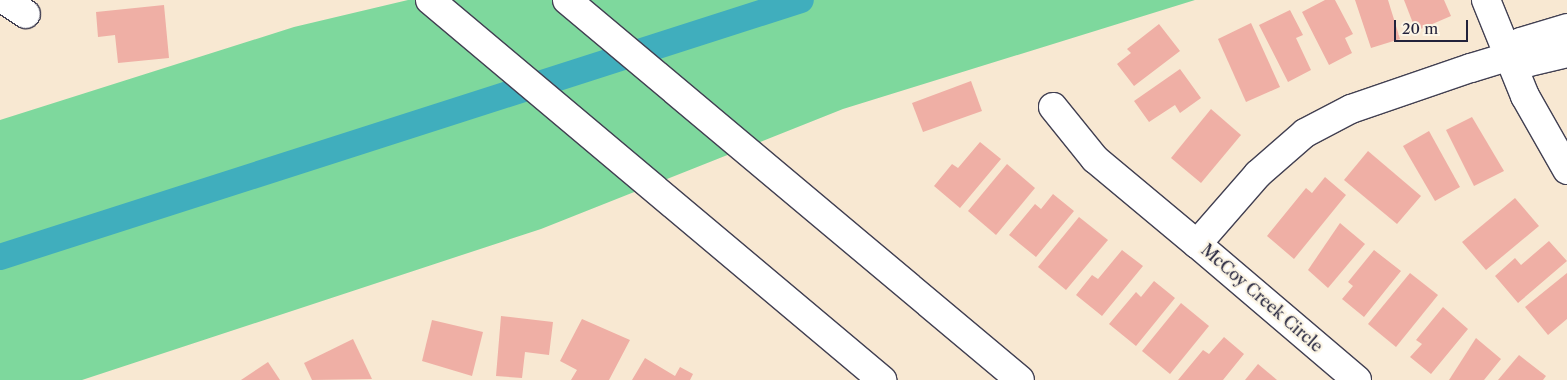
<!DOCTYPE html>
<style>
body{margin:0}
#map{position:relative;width:1567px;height:380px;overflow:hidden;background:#f8e8d2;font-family:"Libre Caslon Text",serif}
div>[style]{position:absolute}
.green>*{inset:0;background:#7ed89d}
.canal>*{height:26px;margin:-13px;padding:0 13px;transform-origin:13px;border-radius:13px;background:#40aebd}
.building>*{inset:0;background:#efafa5}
.roads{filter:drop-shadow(1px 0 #424052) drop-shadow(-1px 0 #424052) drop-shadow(0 1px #424052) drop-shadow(0 -1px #424052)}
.minor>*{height:28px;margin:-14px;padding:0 14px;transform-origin:14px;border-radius:14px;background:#fff}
.highway>*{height:28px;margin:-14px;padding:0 14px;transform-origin:14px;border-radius:14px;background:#fff}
span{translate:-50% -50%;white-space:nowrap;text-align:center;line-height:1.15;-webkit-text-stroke:4.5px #fcf5e5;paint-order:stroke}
.street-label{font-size:16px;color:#22223b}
.scale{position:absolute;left:1394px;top:20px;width:74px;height:22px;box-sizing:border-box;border:2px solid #22223b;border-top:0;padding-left:6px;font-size:15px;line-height:18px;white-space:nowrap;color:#22223b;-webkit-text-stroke:4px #fcf5e5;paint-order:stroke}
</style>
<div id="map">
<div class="green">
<i style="clip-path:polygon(408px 0,1195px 0,843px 109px,541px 229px,82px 380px,0 380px,0 120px,294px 27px)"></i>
</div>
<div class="canal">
<i style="left:0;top:257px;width:841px;rotate:-17.79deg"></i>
</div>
<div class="building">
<i style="clip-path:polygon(1325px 0,1335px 0,1353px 34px,1345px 38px,1352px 53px,1329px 65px,1302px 12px)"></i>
<i style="clip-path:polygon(1355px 0,1388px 0,1400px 39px,1371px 48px)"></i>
<i style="clip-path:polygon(1404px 0,1444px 0,1451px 16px,1416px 31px)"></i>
<i style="clip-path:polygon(164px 5px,169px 58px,118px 63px,115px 35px,98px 37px,96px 12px)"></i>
<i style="clip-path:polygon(1290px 10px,1303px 35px,1296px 38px,1311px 70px,1288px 82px,1259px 25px)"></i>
<i style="clip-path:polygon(1251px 23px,1280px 87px,1246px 102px,1218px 39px)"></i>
<i style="clip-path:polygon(1159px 24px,1180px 51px,1134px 86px,1117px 64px,1131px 53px,1127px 49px)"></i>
<i style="clip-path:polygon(1180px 69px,1201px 98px,1180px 113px,1175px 105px,1149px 122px,1134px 101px)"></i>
<i style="clip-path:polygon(971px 81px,982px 111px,923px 132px,912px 103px)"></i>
<i style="clip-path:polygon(1211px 109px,1241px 135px,1201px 183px,1171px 158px)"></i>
<i style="clip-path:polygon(1472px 117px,1504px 171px,1474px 186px,1446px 130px)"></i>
<i style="clip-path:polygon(1429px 131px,1460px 187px,1435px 201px,1403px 146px)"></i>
<i style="clip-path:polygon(980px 142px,1001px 159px,960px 208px,934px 186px,952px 164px,958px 168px)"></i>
<i style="clip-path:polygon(1368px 151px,1421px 196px,1397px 224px,1344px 180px)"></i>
<i style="clip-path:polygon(1007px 164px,1035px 188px,996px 235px,968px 211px)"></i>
<i style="clip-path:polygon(1325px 177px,1346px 195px,1294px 259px,1267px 236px,1306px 188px,1312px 193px)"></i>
<i style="clip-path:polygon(1053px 194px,1074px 211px,1036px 257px,1009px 235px,1035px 204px,1041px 209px)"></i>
<i style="clip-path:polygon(1515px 198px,1539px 226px,1486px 270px,1462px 242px)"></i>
<i style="clip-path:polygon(1079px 217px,1108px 240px,1066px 290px,1038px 267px)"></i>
<i style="clip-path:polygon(1340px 223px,1365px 244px,1328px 288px,1308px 270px)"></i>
<i style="clip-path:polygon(1549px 241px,1567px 261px,1518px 303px,1495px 276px,1515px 258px,1521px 265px)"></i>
<i style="clip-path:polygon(1122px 250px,1143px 266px,1102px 316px,1076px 295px,1092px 275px,1098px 279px)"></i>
<i style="clip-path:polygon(1374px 250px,1401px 271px,1364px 317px,1342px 299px,1353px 286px,1348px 282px)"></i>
<i style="clip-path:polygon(1410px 273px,1438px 295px,1396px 347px,1368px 324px)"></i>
<i style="clip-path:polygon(1567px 273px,1567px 319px,1548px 335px,1525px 307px)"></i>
<i style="clip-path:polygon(1154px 281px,1175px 298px,1136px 346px,1109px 324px,1136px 292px,1141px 297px)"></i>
<i style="clip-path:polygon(1181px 303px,1209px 326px,1170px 374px,1142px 351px)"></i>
<i style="clip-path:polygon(1443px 307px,1468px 329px,1431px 374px,1410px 357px,1422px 344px,1416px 340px)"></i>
<i style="clip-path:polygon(501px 316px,553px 322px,549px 355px,525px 352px,522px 378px,496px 376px)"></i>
<i style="clip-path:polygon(582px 319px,630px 340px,609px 380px,571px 380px,577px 370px,560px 361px)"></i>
<i style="clip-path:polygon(432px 320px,483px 332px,472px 376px,422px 361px)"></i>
<i style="clip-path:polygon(1224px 337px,1244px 354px,1223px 380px,1178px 380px,1203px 350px,1209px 354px)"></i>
<i style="clip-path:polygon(1476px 338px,1501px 359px,1484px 380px,1449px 380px)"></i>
<i style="clip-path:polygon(353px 339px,372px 379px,312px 380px,304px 363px)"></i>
<i style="clip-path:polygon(1519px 355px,1546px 376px,1543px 380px,1498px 380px)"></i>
<i style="clip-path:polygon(645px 358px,675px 376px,680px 367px,693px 374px,690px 380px,632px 380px)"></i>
<i style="clip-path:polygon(268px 362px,280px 380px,241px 380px)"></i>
<i style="clip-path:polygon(1258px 364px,1277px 380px,1245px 380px)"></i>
</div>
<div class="roads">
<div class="minor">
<i style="left:5px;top:0;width:25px;rotate:34deg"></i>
<i style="left:1486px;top:0;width:104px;rotate:67.9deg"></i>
<i style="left:1525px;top:96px;width:85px;rotate:60.4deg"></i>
<i style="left:1508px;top:57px;width:20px;rotate:-49deg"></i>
<i style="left:1521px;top:42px;width:48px;rotate:-16.9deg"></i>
<i style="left:1053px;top:107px;width:67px;rotate:51.1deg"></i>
<i style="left:1095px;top:159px;width:133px;rotate:39.8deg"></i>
<i style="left:1357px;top:380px;width:210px;rotate:-139.6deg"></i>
<i style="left:1197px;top:244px;width:93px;rotate:-48.9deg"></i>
<i style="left:1258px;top:174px;width:62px;rotate:-41.1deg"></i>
<i style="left:1305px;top:133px;width:52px;rotate:-27.6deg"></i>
<i style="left:1351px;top:109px;width:127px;rotate:-18.9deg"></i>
<i style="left:1471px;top:68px;width:39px;rotate:-17deg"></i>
<i style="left:1508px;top:57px;width:22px;rotate:13deg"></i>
<i style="left:1529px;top:62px;width:39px;rotate:-13deg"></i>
</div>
<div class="highway">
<i style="left:430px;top:0;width:591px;rotate:40.05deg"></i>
<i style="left:567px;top:0;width:591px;rotate:39.99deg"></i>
</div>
</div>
<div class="street-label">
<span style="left:1262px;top:298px;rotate:41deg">McCoy Creek Circle</span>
</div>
<div class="scale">20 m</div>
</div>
